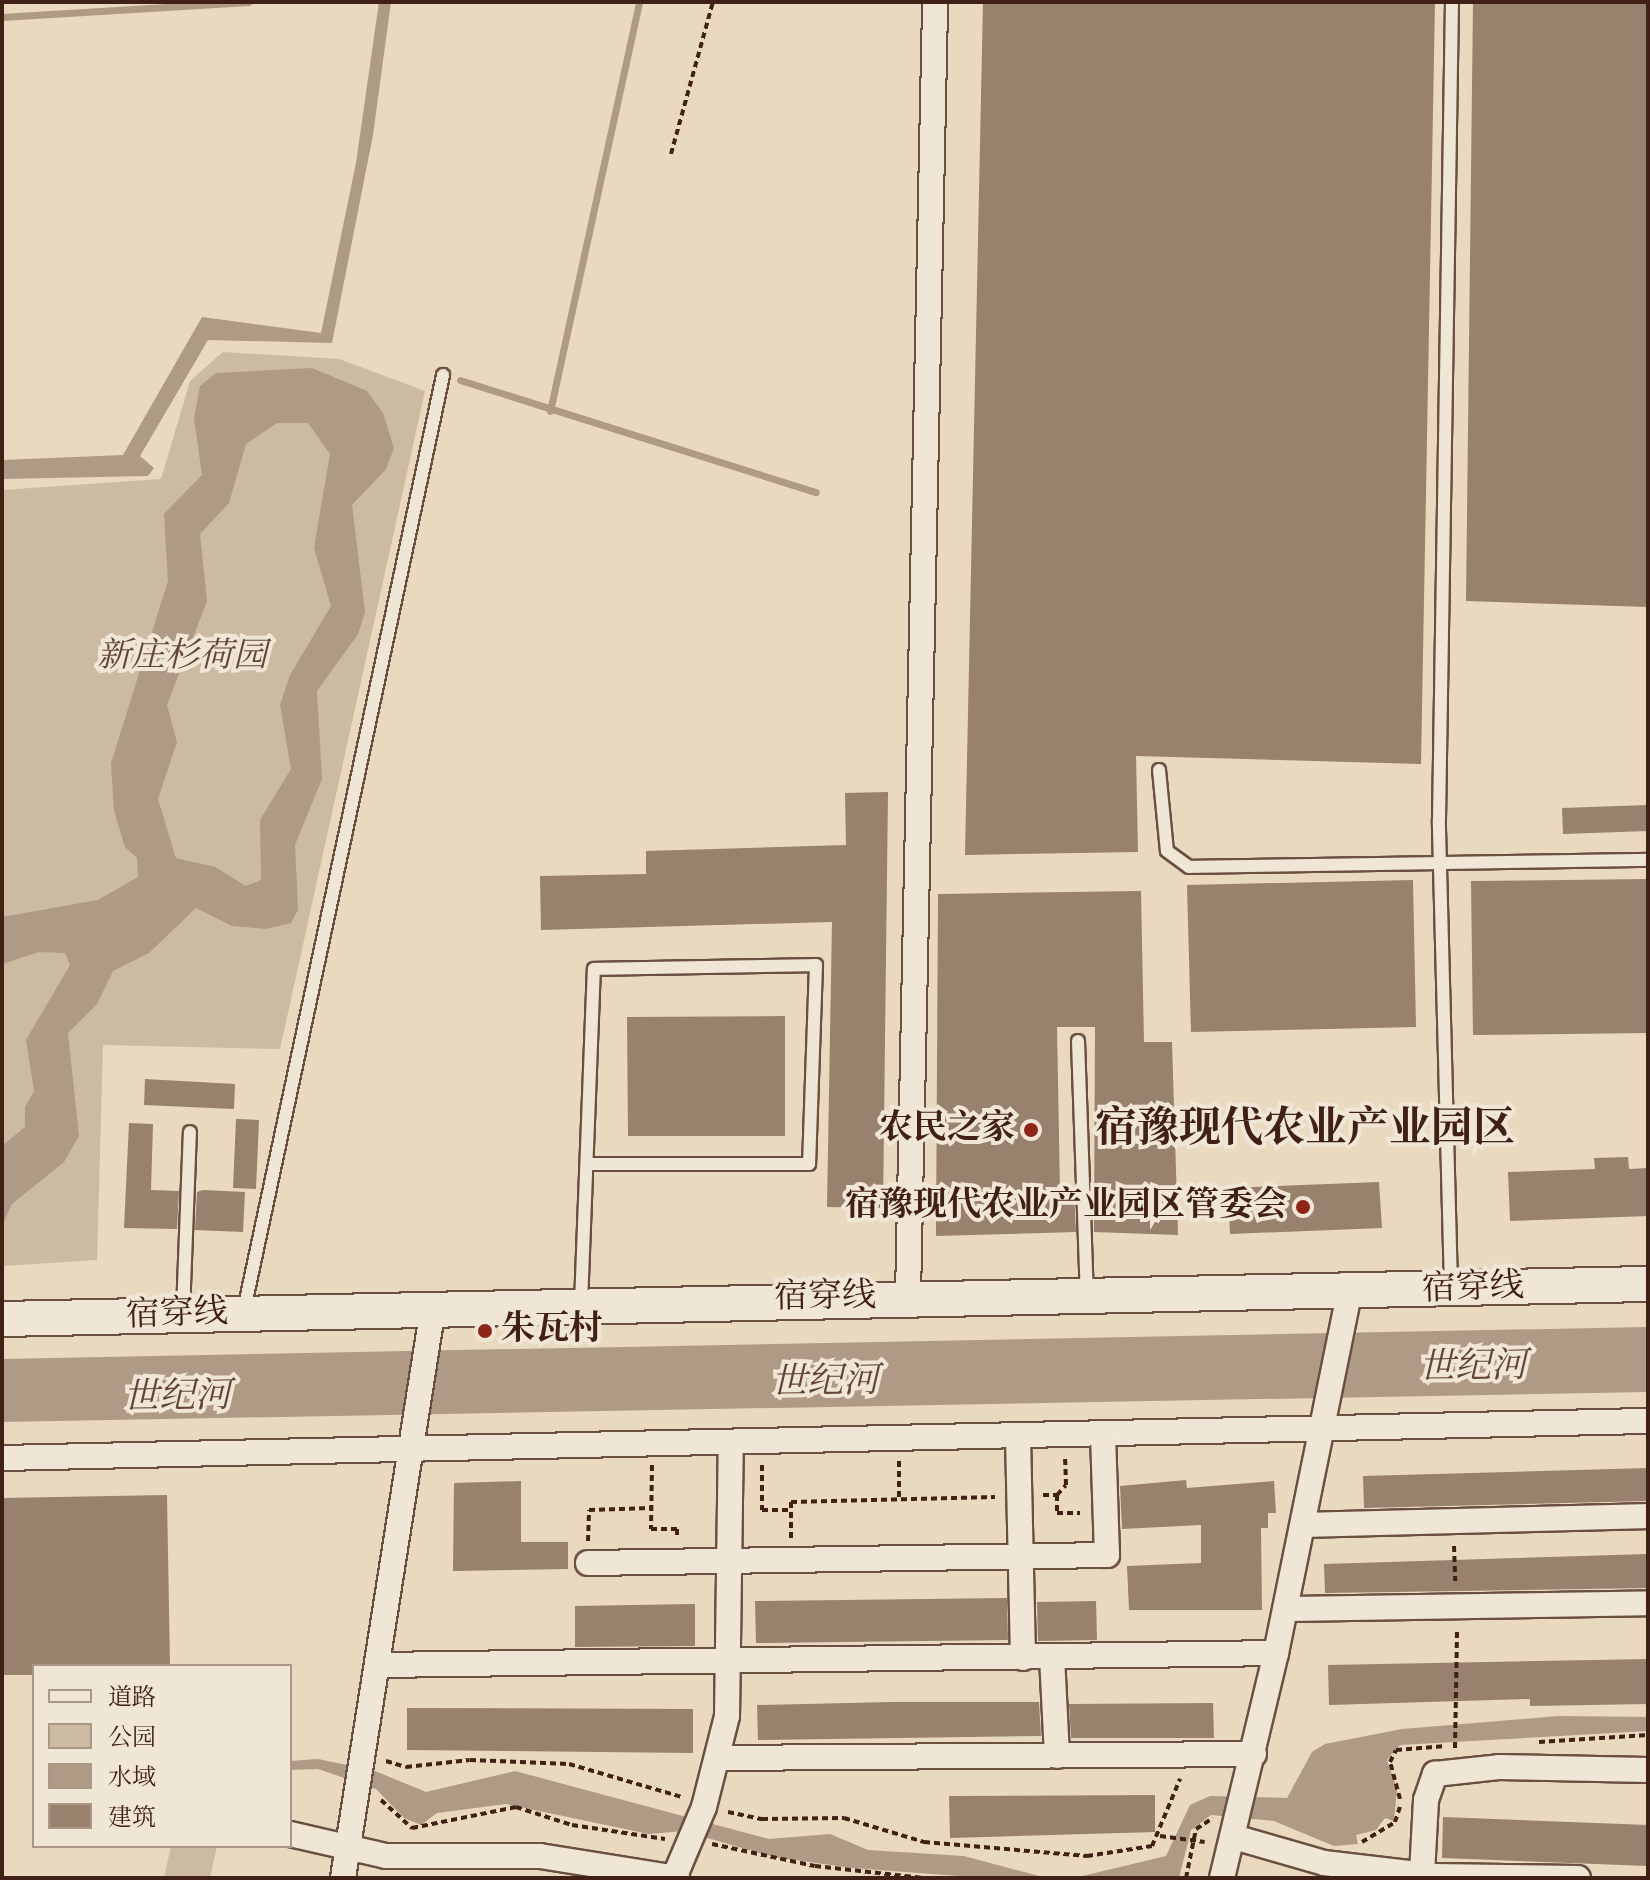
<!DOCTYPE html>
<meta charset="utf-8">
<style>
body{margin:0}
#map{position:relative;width:1650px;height:1880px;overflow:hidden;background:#e8d9bf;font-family:"Sorts Mill Goudy","Noto Serif SC",serif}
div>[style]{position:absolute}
.green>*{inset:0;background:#ccbaa2}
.water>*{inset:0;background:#af9a85}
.stream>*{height:7px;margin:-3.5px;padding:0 3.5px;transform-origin:3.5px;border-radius:3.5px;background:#af9a85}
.building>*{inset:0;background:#98816d}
.path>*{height:4px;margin-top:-2px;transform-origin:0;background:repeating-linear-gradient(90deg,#412115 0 6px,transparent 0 10px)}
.roads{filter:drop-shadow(2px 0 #6b4f40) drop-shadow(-2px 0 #6b4f40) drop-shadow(0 2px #6b4f40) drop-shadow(0 -2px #6b4f40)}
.lane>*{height:12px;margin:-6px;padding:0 6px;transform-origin:6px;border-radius:6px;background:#f0e6d5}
.street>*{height:24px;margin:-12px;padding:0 12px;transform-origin:12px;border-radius:12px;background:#f0e6d5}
.secondary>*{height:34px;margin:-17px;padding:0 17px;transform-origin:17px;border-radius:17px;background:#f0e6d5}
.dots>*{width:22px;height:22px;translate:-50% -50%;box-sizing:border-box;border:4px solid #f0e6d5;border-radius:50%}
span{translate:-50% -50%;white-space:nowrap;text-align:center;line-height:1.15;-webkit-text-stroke:8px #f0e6d5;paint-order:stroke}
.park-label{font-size:34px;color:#644738;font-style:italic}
.poi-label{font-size:34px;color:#412115;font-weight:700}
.right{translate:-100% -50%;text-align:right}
.left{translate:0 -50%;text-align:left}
.street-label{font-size:34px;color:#412115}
.water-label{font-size:36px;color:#624537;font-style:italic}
.district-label{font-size:42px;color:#412115;font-weight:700}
.frame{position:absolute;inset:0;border:4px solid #412115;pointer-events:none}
.legend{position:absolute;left:32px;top:1664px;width:260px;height:184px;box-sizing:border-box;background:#f0e6d5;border:2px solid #aa9788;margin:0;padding:10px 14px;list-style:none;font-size:24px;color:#412115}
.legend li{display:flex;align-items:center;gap:16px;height:40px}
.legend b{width:40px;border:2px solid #aa9788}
</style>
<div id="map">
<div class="green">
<i style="clip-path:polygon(223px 352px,339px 359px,425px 391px,280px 1049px,103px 1045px,97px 1260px,2px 1266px,2px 490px,161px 479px,190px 381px)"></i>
<i style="clip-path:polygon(171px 1846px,217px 1846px,210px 1878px,164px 1878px)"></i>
</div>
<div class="water">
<i style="clip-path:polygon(379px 2px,391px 2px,373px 135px,332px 343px,208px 340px,140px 456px,154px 468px,148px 476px,2px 479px,2px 460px,123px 455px,202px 317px,321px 333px,356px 163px)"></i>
<i style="clip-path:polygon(evenodd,312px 368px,367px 391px,383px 413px,394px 448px,386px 469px,352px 505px,365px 612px,358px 634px,317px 691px,322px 779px,295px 845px,298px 910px,291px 923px,266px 929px,232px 926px,196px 908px,149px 953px,113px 971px,97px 1004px,68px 1033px,79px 1136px,64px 1162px,12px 1204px,2px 1226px,2px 1146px,25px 1127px,25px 1107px,34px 1091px,26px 1040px,70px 965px,65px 953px,39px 952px,2px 964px,2px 917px,98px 900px,138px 877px,137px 858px,125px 847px,114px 811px,111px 763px,168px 581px,164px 514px,202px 475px,194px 418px,200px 386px,216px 373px,312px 368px,277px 423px,308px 423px,330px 454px,314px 548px,331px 606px,290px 675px,280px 705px,291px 769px,260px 820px,261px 880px,246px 886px,215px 867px,176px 858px,158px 799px,177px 742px,167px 705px,207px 601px,200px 534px,229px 503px,246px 444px,277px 423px)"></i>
<i style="clip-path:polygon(1648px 1327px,1648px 1392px,2px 1422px,2px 1359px)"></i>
<i style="clip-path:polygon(1559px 1716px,1648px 1717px,1648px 1731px,1400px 1745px,1387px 1760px,1397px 1789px,1394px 1821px,1385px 1818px,1376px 1830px,1356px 1835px,1358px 1844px,1334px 1846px,1274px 1821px,1211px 1815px,1191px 1830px,1179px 1878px,985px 1878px,852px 1868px,774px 1857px,683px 1831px,649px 1834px,506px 1804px,437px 1813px,421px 1825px,404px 1818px,376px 1789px,318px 1769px,290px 1770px,290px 1761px,318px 1759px,375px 1771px,426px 1792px,515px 1771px,769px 1839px,830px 1834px,868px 1850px,964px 1856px,1039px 1876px,1078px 1877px,1166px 1856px,1190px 1805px,1210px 1796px,1287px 1798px,1312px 1752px,1325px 1744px,1402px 1729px)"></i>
</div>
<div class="stream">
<i style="left:2px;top:17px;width:247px;rotate:-3.5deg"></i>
<i style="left:460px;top:380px;width:373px;rotate:17.5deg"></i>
<i style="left:550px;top:411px;width:419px;rotate:-77.7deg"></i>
</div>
<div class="building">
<i style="clip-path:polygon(983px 2px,1435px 2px,1421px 764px,1136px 756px,1138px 852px,965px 855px)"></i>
<i style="clip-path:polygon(1473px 2px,1648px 2px,1648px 607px,1466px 601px)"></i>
<i style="clip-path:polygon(888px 792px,883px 1208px,827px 1207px,832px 922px,541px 930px,540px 876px,646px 874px,646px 851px,846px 845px,845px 793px)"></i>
<i style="clip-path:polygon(1648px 805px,1648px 831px,1563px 834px,1562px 808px)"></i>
<i style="clip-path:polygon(1648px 879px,1648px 1033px,1473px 1035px,1471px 881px)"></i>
<i style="clip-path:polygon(1413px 880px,1416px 1027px,1191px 1032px,1187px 885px)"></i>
<i style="clip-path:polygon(1141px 891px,1144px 1042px,1172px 1042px,1178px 1235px,1094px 1232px,1095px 1027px,1057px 1027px,1060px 1193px,1074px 1193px,1076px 1232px,936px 1236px,938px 894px)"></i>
<i style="clip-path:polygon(785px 1016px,785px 1136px,628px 1136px,627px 1017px)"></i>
<i style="clip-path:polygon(145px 1079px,235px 1084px,234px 1109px,144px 1105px)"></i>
<i style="clip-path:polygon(236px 1119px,259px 1120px,256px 1189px,233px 1188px)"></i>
<i style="clip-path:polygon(129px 1123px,153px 1124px,151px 1190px,179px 1191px,177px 1229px,124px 1228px)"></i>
<i style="clip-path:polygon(1628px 1157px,1629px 1169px,1648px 1168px,1648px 1216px,1510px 1221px,1508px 1172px,1595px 1169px,1594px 1158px)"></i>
<i style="clip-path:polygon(1379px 1182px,1382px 1228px,1230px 1234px,1228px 1188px)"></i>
<i style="clip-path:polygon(203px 1190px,245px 1192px,243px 1232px,195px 1230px,197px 1192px)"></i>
<i style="clip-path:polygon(1648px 1468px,1648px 1501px,1364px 1508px,1363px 1476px)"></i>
<i style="clip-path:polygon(1186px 1480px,1187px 1488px,1274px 1481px,1276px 1513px,1268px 1513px,1268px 1528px,1261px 1528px,1262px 1610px,1129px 1610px,1127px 1566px,1201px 1563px,1201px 1525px,1122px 1529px,1120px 1486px)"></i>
<i style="clip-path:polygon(521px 1481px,521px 1542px,568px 1542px,568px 1569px,453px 1571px,454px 1483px)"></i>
<i style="clip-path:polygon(167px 1495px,170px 1666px,34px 1666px,34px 1675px,2px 1675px,2px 1498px)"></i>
<i style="clip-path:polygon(1648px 1554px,1648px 1588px,1325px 1593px,1324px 1564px)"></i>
<i style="clip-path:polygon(1007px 1598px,1008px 1640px,756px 1643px,755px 1601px)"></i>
<i style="clip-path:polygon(1096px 1601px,1097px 1640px,1038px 1641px,1037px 1602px)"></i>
<i style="clip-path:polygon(695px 1604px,695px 1646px,575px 1647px,575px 1606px)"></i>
<i style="clip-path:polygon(1648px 1659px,1648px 1704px,1530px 1706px,1530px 1699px,1329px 1705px,1328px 1665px)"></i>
<i style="clip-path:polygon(891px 1702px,1039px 1702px,1041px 1736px,758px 1740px,757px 1705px)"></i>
<i style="clip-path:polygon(1213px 1703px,1214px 1738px,1071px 1738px,1069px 1704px)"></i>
<i style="clip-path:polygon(407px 1708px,693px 1709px,693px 1753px,407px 1750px)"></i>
<i style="clip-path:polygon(1155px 1795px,1155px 1832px,950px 1838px,949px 1796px)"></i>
<i style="clip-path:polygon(1443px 1817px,1648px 1825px,1648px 1866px,1442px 1858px)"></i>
</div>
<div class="path">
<i style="left:671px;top:154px;width:158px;rotate:-74.6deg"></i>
<i style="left:899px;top:1461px;width:38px;rotate:90deg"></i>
<i style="left:652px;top:1465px;width:64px;rotate:90.9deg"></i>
<i style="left:651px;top:1529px;width:26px"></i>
<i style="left:677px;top:1529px;width:10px;rotate:90deg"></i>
<i style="left:762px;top:1465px;width:45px;rotate:90deg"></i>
<i style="left:762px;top:1510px;width:29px"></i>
<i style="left:1043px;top:1495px;width:14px"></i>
<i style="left:1057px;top:1495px;width:18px;rotate:90deg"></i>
<i style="left:1057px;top:1513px;width:23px"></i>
<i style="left:1057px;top:1495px;width:13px;rotate:-48deg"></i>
<i style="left:1066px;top:1485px;width:28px;rotate:-92deg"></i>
<i style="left:791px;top:1538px;width:36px;rotate:-90deg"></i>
<i style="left:791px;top:1502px;width:204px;rotate:-1.4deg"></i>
<i style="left:588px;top:1541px;width:31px;rotate:-88deg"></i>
<i style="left:589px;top:1510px;width:62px;rotate:-1.8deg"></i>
<i style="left:1454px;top:1546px;width:35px;rotate:88deg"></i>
<i style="left:1539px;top:1742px;width:109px;rotate:-3.7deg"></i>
<i style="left:1455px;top:1748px;width:118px;rotate:-89deg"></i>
<i style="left:386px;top:1761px;width:21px;rotate:17deg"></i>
<i style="left:406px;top:1767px;width:64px;rotate:-6.2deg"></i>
<i style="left:470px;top:1760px;width:99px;rotate:2.3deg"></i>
<i style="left:569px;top:1764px;width:118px;rotate:16.3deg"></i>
<i style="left:1400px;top:1799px;width:38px;rotate:-105deg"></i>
<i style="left:1390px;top:1762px;width:13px;rotate:-63deg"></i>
<i style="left:1396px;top:1750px;width:50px;rotate:-4.6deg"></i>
<i style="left:381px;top:1800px;width:42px;rotate:42.1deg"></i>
<i style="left:412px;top:1828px;width:106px;rotate:-11.4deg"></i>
<i style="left:516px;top:1807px;width:59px;rotate:17.8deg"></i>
<i style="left:572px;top:1825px;width:94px;rotate:8.6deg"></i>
<i style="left:728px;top:1812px;width:35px;rotate:12deg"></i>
<i style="left:762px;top:1819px;width:82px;rotate:-0.7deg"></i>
<i style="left:844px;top:1818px;width:84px;rotate:16.7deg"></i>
<i style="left:924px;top:1842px;width:164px;rotate:4.9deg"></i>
<i style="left:1087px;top:1856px;width:66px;rotate:-8.7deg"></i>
<i style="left:1152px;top:1846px;width:73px;rotate:-67.3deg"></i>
<i style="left:1160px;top:1836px;width:45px;rotate:7.6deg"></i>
<i style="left:1362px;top:1842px;width:39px;rotate:-31deg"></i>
<i style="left:1395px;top:1822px;width:16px;rotate:-72deg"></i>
<i style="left:712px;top:1844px;width:105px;rotate:12.1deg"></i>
<i style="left:815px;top:1866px;width:109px;rotate:6.3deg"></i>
<i style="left:1186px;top:1878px;width:50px;rotate:-78.5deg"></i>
<i style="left:1196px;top:1829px;width:20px;rotate:-33deg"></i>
</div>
<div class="roads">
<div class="lane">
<i style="left:1159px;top:770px;width:81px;rotate:84.4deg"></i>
<i style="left:1167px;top:851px;width:27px;rotate:36deg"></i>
<i style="left:1189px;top:867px;width:459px;rotate:-0.9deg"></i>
<i style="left:1078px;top:1041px;width:254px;rotate:88deg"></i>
<i style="left:1451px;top:1287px;width:467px;rotate:-91.5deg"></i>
<i style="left:1439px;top:820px;width:818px;rotate:-89.09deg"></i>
<i style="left:581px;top:1304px;width:335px;rotate:-87.8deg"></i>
<i style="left:594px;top:969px;width:222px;rotate:-1deg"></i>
<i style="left:816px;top:965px;width:199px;rotate:92deg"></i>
<i style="left:809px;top:1164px;width:222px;rotate:180deg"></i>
<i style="left:244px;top:1310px;width:956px;rotate:-77.98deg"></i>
<i style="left:183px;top:1312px;width:180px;rotate:-87.8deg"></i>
</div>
<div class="street">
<i style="left:908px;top:1296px;width:1294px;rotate:-88.8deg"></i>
<i style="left:1018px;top:1437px;width:221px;rotate:88.7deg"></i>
<i style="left:2px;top:1458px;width:1646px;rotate:-1.29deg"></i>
<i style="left:1304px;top:1525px;width:344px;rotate:-1.5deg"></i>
<i style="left:588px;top:1563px;width:519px;rotate:-0.88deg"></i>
<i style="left:1107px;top:1555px;width:120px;rotate:-91.9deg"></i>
<i style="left:1286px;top:1609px;width:362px;rotate:-0.9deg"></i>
<i style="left:1052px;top:1657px;width:99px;rotate:87.1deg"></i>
<i style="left:377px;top:1665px;width:899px;rotate:-0.76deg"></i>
<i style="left:718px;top:1758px;width:536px;rotate:-0.43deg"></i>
<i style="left:290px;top:1834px;width:98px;rotate:12.9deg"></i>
<i style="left:386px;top:1856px;width:154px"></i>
<i style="left:540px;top:1856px;width:139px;rotate:9.1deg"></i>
<i style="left:1234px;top:1837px;width:94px;rotate:16.1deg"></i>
<i style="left:1324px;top:1863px;width:111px;rotate:6.7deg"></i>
<i style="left:1434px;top:1876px;width:144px;rotate:0.8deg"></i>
<i style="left:1422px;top:1874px;width:74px;rotate:-86.9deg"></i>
<i style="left:1426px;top:1800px;width:28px;rotate:-71deg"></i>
<i style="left:1435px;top:1774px;width:64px;rotate:-6.2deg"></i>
<i style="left:1499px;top:1767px;width:149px;rotate:1.2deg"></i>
<i style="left:343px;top:1878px;width:577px;rotate:-81.03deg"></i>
<i style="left:674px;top:1878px;width:77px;rotate:-67.1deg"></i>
<i style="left:704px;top:1807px;width:94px;rotate:-75.8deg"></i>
<i style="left:727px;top:1716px;width:272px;rotate:-89.2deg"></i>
<i style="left:1222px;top:1878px;width:231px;rotate:-76.5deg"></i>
<i style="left:1276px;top:1653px;width:367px;rotate:-78.5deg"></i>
</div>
<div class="secondary">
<i style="left:2px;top:1319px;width:1646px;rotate:-1.22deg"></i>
</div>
</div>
<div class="dots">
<i style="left:1031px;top:1130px;background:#8f2418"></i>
<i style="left:1303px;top:1207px;background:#8f2418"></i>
<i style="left:485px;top:1331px;background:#8f2418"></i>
</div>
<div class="park-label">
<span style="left:182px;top:658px">新庄杉荷园</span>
</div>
<div class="poi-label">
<span class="right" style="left:1015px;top:1130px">农民之家</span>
<span class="right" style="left:1287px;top:1207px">宿豫现代农业产业园区管委会</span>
<span class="left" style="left:501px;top:1331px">朱瓦村</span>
</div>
<div class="street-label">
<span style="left:1473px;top:1289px;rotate:-2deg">宿穿线</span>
<span style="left:825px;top:1298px;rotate:-1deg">宿穿线</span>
<span style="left:177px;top:1315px;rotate:-2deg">宿穿线</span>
</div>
<div class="water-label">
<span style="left:1473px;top:1369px;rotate:-1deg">世纪河</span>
<span style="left:825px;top:1384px;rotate:-1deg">世纪河</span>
<span style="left:177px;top:1399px;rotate:-1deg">世纪河</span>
</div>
<div class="district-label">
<span style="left:1305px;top:1131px">宿豫现代农业产业园区</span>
</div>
<div class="frame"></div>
<ul class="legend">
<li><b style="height:10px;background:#f0e6d5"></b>道路</li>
<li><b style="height:22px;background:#ccbaa2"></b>公园</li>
<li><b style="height:22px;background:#af9a85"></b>水域</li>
<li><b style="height:22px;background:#98816d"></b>建筑</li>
</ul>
</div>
